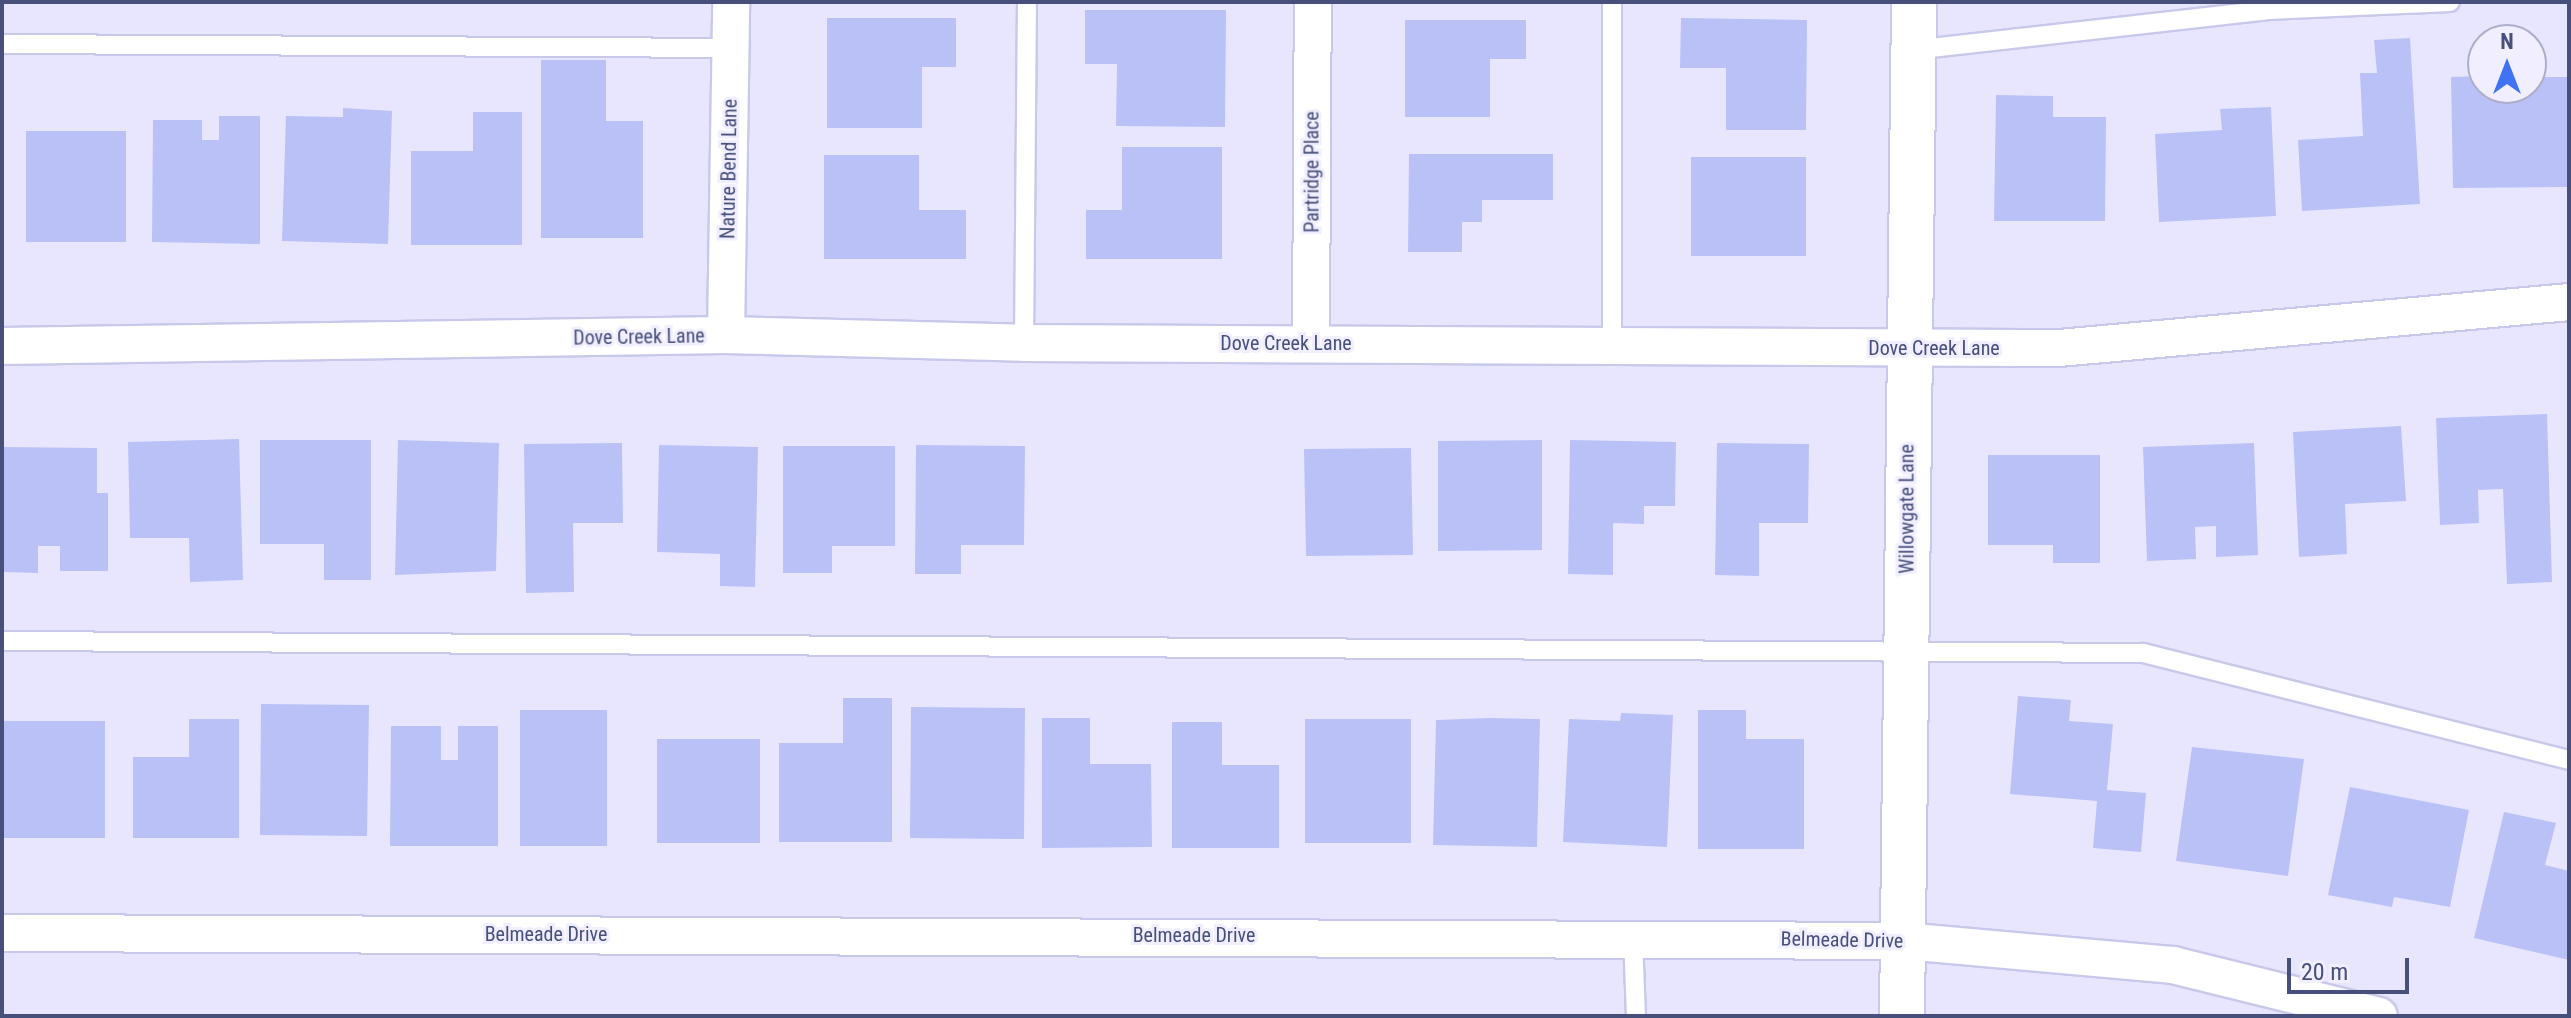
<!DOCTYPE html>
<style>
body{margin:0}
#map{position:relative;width:2571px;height:1018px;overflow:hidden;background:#e8e6fe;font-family:"Roboto Condensed",sans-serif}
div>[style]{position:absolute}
.building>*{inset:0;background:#bac1f7}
.roads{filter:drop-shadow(2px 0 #c8c8eb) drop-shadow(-2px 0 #c8c8eb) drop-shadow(0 2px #c8c8eb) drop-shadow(0 -2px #c8c8eb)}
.lane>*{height:18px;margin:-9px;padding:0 9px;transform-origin:9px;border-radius:9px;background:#fff}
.street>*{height:36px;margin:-18px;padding:0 18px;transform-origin:18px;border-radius:18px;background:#fff}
.secondary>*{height:44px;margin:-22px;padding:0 22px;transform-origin:22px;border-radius:22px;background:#fff}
span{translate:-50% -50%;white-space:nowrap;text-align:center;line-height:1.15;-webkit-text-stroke:6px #f0eeff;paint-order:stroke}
.street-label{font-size:20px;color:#474f7b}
.frame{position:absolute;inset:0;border:4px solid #474f7b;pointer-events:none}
.north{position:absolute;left:2467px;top:24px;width:80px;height:80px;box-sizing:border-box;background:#f0eeff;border:2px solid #acaeca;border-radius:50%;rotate:0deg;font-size:22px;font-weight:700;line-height:32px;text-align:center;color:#474f7b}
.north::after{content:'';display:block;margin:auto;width:28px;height:36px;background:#3f72f4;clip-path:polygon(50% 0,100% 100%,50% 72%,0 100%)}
.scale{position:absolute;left:2287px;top:958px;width:122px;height:36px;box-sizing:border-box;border:4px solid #474f7b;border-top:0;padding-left:10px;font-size:24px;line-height:28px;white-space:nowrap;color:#474f7b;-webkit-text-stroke:6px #f0eeff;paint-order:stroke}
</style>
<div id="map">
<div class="building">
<i style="clip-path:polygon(1085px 10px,1226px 10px,1225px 127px,1116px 126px,1117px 64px,1085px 64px)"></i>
<i style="clip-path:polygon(827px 18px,956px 18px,956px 67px,922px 67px,922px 128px,827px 128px)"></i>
<i style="clip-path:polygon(1681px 18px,1807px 20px,1806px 130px,1726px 130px,1726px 68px,1680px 68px)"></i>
<i style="clip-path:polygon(1405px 20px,1526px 20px,1526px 59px,1490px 59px,1490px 117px,1405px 117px)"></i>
<i style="clip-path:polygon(2410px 38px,2420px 204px,2302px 211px,2298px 140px,2363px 136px,2360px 73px,2377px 73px,2374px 40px)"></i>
<i style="clip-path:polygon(541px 60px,606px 60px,606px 121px,643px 121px,643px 238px,541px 238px)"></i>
<i style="clip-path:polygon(2483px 76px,2483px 88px,2531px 88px,2531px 77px,2569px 77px,2569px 187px,2453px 188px,2451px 77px)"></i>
<i style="clip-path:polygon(1996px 95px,2053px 96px,2053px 117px,2106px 117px,2105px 221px,1994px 221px)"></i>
<i style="clip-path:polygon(2271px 107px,2276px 216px,2159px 222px,2155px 134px,2222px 130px,2220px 109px)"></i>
<i style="clip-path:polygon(343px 108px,392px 111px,388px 244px,282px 241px,286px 116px,343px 117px)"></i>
<i style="clip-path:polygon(473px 112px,522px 112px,522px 245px,411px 245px,411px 151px,473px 151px)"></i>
<i style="clip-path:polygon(219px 116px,260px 116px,260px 244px,152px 242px,153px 120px,202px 120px,202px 140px,219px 140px)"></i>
<i style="clip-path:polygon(26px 131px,126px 131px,126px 242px,26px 242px)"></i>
<i style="clip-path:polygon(1122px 147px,1222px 147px,1222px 259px,1086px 259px,1086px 210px,1122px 210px)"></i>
<i style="clip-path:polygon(1409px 154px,1553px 154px,1553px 200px,1482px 200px,1482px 222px,1462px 222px,1462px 252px,1408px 252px)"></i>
<i style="clip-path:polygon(824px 155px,919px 155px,919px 210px,966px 210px,966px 259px,824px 259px)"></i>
<i style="clip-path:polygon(1691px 157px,1806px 157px,1806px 256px,1691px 256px)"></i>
<i style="clip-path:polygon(2547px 414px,2552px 582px,2507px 584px,2503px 489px,2478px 490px,2479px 523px,2440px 525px,2436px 418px)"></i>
<i style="clip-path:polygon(2401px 426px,2406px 501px,2345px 504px,2347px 554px,2299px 557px,2293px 432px)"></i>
<i style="clip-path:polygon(239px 439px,243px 580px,190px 582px,189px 538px,130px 538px,128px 442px)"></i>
<i style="clip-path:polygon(260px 440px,371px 440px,371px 580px,324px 580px,324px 544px,260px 544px)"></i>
<i style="clip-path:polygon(398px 440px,499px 443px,496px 571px,395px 575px)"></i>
<i style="clip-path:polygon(1542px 440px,1542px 550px,1438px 551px,1438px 441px)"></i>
<i style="clip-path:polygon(1570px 440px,1676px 442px,1675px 506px,1644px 506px,1644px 524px,1613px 523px,1613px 575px,1568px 574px)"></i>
<i style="clip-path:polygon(622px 443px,623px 523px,573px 523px,574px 592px,526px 593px,524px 444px)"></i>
<i style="clip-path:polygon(1717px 443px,1809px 444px,1808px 523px,1759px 523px,1759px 576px,1715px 575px)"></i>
<i style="clip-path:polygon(2254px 443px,2258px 555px,2216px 557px,2216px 526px,2195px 527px,2196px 559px,2147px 561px,2143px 447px)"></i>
<i style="clip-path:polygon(659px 445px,758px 447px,755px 587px,720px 586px,720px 554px,657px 552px)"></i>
<i style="clip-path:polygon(916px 445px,1025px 446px,1024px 545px,961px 545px,961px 574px,915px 574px)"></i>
<i style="clip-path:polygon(783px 446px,895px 446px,895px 546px,832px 546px,832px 573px,783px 573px)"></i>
<i style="clip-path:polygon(2px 447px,97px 448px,97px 493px,108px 493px,108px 571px,60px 571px,60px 546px,38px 546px,38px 573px,2px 572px)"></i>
<i style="clip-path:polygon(1411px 448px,1413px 555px,1306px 556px,1304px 449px)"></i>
<i style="clip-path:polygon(1988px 455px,2100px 455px,2100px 563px,2053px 563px,2053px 545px,1988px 545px)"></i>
<i style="clip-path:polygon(2018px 696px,2071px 700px,2069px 721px,2113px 724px,2107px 790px,2146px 793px,2141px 852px,2093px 848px,2097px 801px,2010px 794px)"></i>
<i style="clip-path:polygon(843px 698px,892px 698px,892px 842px,779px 842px,779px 743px,843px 743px)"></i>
<i style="clip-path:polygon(261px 704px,369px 705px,367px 836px,260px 835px)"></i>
<i style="clip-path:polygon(911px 707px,1025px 708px,1024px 839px,910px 838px)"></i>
<i style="clip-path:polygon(520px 710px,607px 710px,607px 846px,520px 846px)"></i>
<i style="clip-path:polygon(1698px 710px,1746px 710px,1746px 739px,1804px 739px,1804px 849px,1698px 849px)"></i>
<i style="clip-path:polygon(1621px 713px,1673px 715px,1667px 847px,1563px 842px,1569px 719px,1620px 721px)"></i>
<i style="clip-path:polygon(1042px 718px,1090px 718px,1090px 764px,1151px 764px,1152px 847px,1042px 848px)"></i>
<i style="clip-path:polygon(1489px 718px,1540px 719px,1537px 847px,1433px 845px,1436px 720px)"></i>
<i style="clip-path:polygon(189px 719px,239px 719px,239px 838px,133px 838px,133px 757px,189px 757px)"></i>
<i style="clip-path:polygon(1305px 719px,1411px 719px,1411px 843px,1305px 843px)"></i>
<i style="clip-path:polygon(2px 721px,105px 721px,105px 838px,2px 838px)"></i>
<i style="clip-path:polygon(1172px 722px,1222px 722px,1222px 765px,1279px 765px,1279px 848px,1172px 848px)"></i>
<i style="clip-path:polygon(391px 726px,441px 726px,441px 760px,458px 760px,458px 726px,498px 726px,498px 846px,390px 846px)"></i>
<i style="clip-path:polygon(657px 739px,760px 739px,760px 843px,657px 843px)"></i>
<i style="clip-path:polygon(2192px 747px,2304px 759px,2288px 876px,2176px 861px)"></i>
<i style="clip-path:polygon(2350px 787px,2469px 810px,2450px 907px,2394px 897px,2392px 907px,2328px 895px)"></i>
<i style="clip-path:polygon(2504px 812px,2556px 823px,2545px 865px,2569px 871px,2569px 960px,2474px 938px)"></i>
</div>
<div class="roads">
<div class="lane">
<i style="left:1612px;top:2px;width:342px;rotate:90deg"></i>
<i style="left:2px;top:44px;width:730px;rotate:0.31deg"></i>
<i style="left:1913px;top:50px;width:356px;rotate:-6.4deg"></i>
<i style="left:2267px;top:10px;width:183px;rotate:-2.5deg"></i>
<i style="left:1024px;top:343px;width:341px;rotate:-89.5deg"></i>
<i style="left:2px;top:641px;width:2141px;rotate:0.32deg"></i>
<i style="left:2143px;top:653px;width:439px;rotate:14.1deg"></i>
<i style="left:1633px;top:936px;width:80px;rotate:87.9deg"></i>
</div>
<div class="street">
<i style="left:726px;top:335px;width:333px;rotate:-89.1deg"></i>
<i style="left:1311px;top:343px;width:341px;rotate:-89.7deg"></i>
<i style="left:2px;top:346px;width:724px;rotate:-0.87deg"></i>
<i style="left:726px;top:335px;width:298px;rotate:1.5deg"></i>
<i style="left:1024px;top:343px;width:1035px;rotate:0.28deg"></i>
<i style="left:2059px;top:348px;width:512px;rotate:-5.15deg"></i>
<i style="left:2px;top:933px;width:1902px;rotate:0.24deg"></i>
<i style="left:1904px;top:941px;width:270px;rotate:5.1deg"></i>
<i style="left:2173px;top:965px;width:212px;rotate:13.9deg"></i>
</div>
<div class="secondary">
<i style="left:1902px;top:1016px;width:1014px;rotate:-89.32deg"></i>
</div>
</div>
<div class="street-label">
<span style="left:729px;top:169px;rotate:-89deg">Nature Bend Lane</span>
<span style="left:1312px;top:172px;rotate:-90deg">Partridge Place</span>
<span style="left:639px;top:337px;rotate:-1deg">Dove Creek Lane</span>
<span style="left:1286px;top:343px">Dove Creek Lane</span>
<span style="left:1934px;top:348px">Dove Creek Lane</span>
<span style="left:1907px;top:509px;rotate:-90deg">Willowgate Lane</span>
<span style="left:546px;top:934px">Belmeade Drive</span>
<span style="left:1194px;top:935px">Belmeade Drive</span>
<span style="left:1842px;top:940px;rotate:1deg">Belmeade Drive</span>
</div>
<div class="frame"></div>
<div class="north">N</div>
<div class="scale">20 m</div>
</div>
